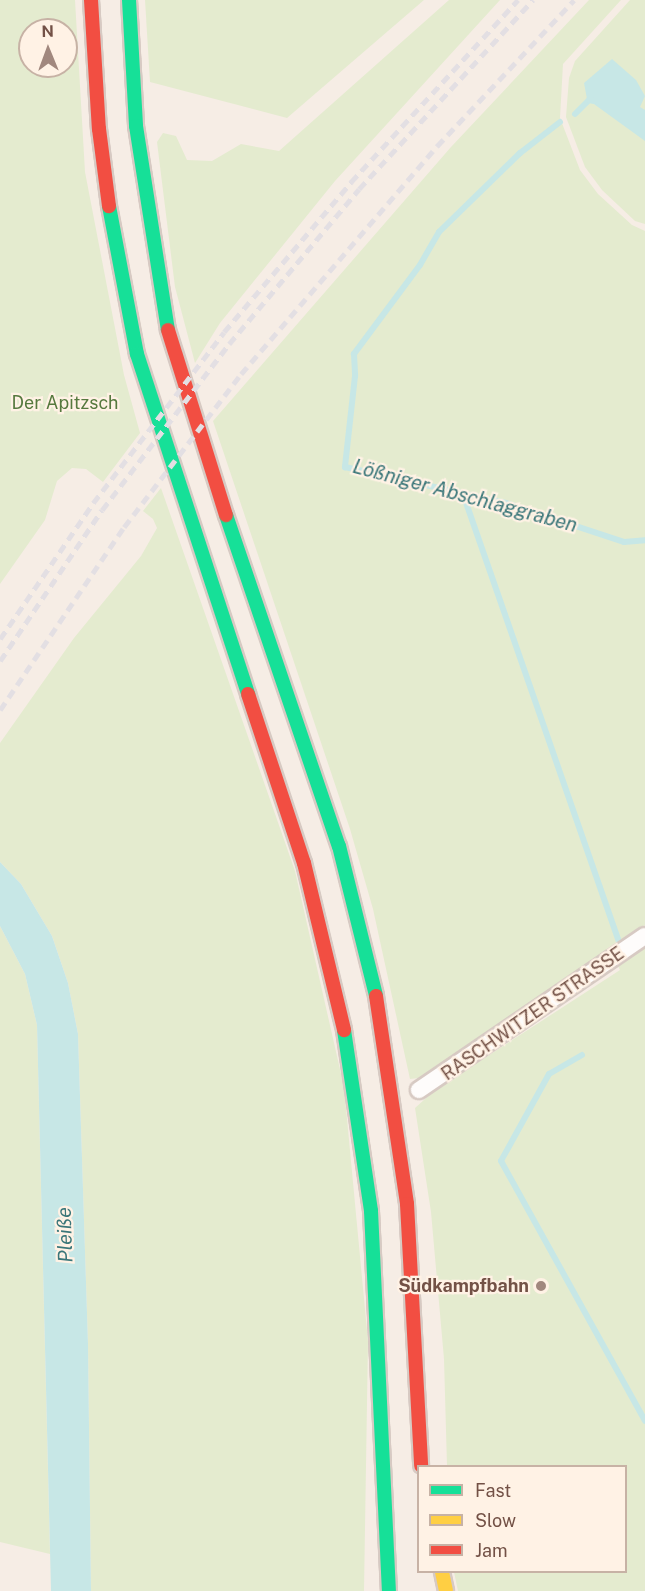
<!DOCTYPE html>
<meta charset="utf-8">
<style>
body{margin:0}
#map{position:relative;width:645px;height:1591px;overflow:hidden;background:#f6ede5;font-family:"Public Sans",sans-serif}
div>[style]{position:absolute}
.green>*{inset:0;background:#e4ebcf}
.water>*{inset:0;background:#c7e7e6}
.stream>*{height:6px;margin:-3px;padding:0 3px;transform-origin:3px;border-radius:3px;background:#c7e7e6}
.roads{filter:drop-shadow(2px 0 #d7cac3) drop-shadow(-2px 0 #d7cac3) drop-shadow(0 2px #d7cac3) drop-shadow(0 -2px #d7cac3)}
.street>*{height:16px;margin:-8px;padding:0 8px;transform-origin:8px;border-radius:8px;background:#fefcfb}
.fast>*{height:14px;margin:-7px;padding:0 7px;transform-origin:7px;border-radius:7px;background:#16e098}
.slow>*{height:14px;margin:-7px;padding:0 7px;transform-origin:7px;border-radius:7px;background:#ffcf43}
.jam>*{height:14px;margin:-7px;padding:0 7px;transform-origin:7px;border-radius:7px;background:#f24e42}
.rail>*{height:4.5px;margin-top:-2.25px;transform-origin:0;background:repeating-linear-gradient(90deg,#e3dfe3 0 9px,transparent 0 15px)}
.dots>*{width:16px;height:16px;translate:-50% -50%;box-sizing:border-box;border:3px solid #fff2e5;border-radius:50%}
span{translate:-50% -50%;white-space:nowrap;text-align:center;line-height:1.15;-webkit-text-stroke:4.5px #fff2e5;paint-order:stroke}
.park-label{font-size:18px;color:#56793e}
.street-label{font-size:18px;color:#735146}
.poi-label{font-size:18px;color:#735146;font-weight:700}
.right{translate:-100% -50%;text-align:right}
.water-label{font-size:20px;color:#3a7679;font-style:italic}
.legend{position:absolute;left:417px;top:1465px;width:210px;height:108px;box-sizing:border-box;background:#fff2e5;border:2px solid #c7b2a5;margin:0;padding:8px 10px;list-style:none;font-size:18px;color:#735146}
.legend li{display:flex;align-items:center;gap:12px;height:30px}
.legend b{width:30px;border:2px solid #c7b2a5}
.north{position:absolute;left:18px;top:18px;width:60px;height:60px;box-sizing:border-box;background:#fff2e5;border:2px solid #c7b2a5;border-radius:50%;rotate:359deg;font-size:16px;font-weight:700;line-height:24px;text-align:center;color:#735146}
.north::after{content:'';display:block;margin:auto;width:21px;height:27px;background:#a1887e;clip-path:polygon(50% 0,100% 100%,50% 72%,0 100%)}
</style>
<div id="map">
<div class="green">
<i style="clip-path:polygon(evenodd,0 0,75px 0,85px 172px,124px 375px,140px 433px,103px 482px,86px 469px,72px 468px,57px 481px,45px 520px,0 584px,0 0,30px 30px,66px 30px,66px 66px,30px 66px,30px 30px)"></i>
<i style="clip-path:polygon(145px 0,424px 0,287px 118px,150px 82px)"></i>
<i style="clip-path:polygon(449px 0,500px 0,335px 181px,220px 323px,195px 363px,175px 287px,157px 142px,163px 133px,176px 136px,187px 160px,212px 161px,241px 144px,279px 151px)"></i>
<i style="clip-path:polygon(589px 0,621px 0,563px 64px,560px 118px,580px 170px,598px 194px,632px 225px,645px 231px,645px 925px,428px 1077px,410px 1079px,373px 909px,350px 829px,213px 421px,451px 147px)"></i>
<i style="clip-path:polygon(630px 0,645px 0,645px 224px,635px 221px,602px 190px,585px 167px,566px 117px,569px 78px,575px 61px)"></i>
<i style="clip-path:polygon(161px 488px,295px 871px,344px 1087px,368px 1341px,364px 1591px,91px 1591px,88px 1344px,78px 1034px,68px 983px,52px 936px,21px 884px,0 862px,0 743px,74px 638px,141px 556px,157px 528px,153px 519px,143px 511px)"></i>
<i style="clip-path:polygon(0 926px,25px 974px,37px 1025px,50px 1554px,0 1542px)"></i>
<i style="clip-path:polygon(645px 945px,645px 1591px,458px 1591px,454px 1572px,626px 1572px,626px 1466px,447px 1466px,444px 1359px,431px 1212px,415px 1108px,434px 1091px,620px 970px,617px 964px)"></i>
</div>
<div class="water">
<i style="clip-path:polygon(612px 59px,636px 80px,645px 96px,640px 107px,645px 110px,645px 141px,587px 99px,584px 83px)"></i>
<i style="clip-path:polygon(0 862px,21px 884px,52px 936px,68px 983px,78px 1034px,88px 1344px,91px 1591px,51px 1591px,37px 1025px,25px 974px,0 926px)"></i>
</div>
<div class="stream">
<i style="left:575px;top:114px;width:20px;rotate:-45deg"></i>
<i style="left:589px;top:100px;width:5px;rotate:11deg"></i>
<i style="left:560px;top:122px;width:51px;rotate:142.2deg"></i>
<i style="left:520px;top:153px;width:113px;rotate:135.7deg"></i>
<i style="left:439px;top:232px;width:38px;rotate:120deg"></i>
<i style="left:420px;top:265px;width:111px;rotate:126.6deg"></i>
<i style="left:354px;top:354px;width:22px;rotate:87deg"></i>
<i style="left:355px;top:376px;width:92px;rotate:96.3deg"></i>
<i style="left:345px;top:467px;width:165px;rotate:12.6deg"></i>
<i style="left:506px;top:503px;width:124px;rotate:18.3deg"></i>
<i style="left:624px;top:542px;width:21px;rotate:-5deg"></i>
<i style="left:463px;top:494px;width:475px;rotate:70.8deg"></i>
<i style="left:582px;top:1055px;width:38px;rotate:150deg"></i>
<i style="left:549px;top:1074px;width:99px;rotate:118.9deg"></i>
<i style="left:501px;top:1161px;width:297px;rotate:61deg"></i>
</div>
<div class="roads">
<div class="street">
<i style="left:419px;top:1090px;width:273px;rotate:-34.3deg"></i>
</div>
<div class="fast">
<i style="left:129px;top:0;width:126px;rotate:86.8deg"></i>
<i style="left:136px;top:126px;width:206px;rotate:81.1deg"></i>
<i style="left:109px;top:206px;width:151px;rotate:79.3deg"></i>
<i style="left:137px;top:354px;width:358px;rotate:71.9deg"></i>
<i style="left:226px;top:515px;width:350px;rotate:71.2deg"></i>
<i style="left:339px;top:846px;width:154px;rotate:76.1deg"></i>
<i style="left:344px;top:1030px;width:183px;rotate:81.5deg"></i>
<i style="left:371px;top:1211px;width:380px;rotate:87.3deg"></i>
</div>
<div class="slow">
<i style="left:442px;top:1572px;width:19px;rotate:78deg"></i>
</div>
<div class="jam">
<i style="left:91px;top:0;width:129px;rotate:86.5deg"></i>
<i style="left:99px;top:129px;width:78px;rotate:82.6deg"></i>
<i style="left:168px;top:330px;width:194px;rotate:72.6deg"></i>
<i style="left:248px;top:694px;width:178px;rotate:71.7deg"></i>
<i style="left:304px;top:863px;width:172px;rotate:76.5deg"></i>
<i style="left:376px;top:996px;width:210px;rotate:81.5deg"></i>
<i style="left:407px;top:1204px;width:262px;rotate:86.9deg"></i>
</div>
</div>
<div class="rail">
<i style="left:0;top:639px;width:165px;rotate:-55.6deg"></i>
<i style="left:93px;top:503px;width:215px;rotate:-52.5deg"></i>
<i style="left:224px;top:332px;width:197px;rotate:-49.7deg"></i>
<i style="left:351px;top:182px;width:247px;rotate:-47.5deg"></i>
<i style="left:0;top:661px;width:182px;rotate:-56deg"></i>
<i style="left:102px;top:510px;width:209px;rotate:-52.6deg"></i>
<i style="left:229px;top:344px;width:202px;rotate:-50deg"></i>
<i style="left:359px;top:189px;width:257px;rotate:-47.4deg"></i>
<i style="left:0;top:710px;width:221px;rotate:-55.9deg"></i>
<i style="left:124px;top:527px;width:193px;rotate:-52.6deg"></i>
<i style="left:241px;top:374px;width:301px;rotate:-49.3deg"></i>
<i style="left:437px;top:146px;width:200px;rotate:-46.8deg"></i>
</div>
<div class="dots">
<i style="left:541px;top:1286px;background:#a1887e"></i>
</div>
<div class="park-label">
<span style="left:65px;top:403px">Der Apitzsch</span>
</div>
<div class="street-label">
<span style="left:533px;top:1014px;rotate:-35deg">RASCHWITZER STRASSE</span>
</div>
<div class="poi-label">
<span class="right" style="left:529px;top:1286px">Südkampfbahn</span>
</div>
<div class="water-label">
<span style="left:465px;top:496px;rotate:15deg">Lößniger Abschlaggraben</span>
<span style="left:65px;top:1235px;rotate:-92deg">Pleiße</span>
</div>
<ul class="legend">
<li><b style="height:8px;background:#16e098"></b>Fast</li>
<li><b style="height:8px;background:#ffcf43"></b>Slow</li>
<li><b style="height:8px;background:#f24e42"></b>Jam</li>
</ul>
<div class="north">N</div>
</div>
